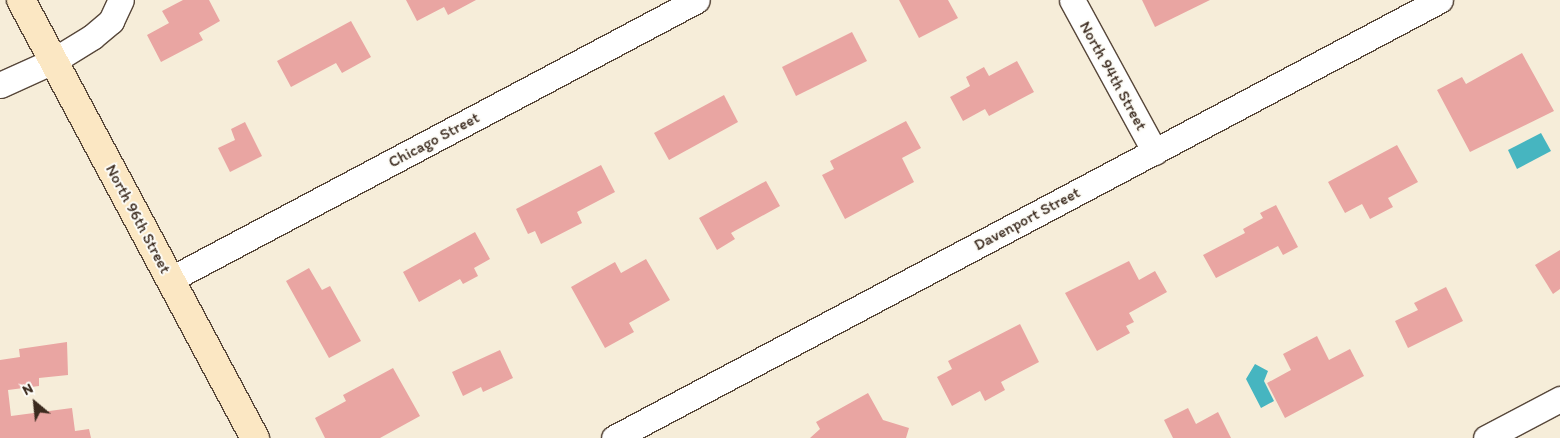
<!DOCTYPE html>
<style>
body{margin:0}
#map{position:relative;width:1560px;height:438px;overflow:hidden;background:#f6edd9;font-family:Itim,sans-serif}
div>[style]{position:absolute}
.water>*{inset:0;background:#46b5c0}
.building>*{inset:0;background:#e9a5a2}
.roads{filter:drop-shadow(1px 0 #57473a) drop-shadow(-1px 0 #57473a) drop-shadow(0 1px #57473a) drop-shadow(0 -1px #57473a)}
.street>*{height:25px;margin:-12.5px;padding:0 12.5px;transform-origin:12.5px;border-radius:12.5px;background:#fff}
.secondary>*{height:28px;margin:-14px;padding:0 14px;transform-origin:14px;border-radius:14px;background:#fbe7c3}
span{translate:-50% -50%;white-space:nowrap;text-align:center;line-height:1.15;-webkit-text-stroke:4px #fdfcf7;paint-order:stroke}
.street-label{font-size:16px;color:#3b2a1e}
.north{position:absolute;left:10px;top:378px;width:50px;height:50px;-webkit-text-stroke:4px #fdfcf7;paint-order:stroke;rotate:332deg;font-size:14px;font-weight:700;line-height:20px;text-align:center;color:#3b2a1e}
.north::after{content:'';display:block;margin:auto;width:18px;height:22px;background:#3b2a1e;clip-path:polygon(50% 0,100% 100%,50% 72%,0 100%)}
</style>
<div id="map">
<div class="water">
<i style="clip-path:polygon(1541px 133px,1551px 151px,1517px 169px,1508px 150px)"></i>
<i style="clip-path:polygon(1255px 364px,1268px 371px,1264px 381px,1274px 401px,1261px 408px,1246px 379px)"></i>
</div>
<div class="building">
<i style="clip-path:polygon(183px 0,209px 0,220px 21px,199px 33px,203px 40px,161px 62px,147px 35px,169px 23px,162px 11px)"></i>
<i style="clip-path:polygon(406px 0,476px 0,448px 15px,444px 7px,417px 21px)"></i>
<i style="clip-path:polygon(899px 0,948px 0,958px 18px,919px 38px)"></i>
<i style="clip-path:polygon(1142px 0,1210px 0,1155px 27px)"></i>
<i style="clip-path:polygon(351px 21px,371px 57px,342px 73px,336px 63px,291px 87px,277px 61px)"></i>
<i style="clip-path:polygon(852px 32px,867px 61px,796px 96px,782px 67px)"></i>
<i style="clip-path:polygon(1522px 53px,1554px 111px,1470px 152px,1437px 90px,1462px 77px,1466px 84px)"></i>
<i style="clip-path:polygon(1017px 61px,1034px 92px,989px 116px,985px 109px,963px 121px,950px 97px,970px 86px,966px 77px,984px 67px,989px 76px)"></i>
<i style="clip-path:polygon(724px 95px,738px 122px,669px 160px,654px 133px)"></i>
<i style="clip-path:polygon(906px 121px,921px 148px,902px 158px,914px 182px,845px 219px,822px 175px,834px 169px,830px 161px)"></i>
<i style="clip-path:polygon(245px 122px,262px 156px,230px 172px,218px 148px,235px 140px,231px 129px)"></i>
<i style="clip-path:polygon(1397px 145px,1418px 182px,1388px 198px,1393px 207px,1370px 219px,1362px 204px,1345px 213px,1328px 182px)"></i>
<i style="clip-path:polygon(601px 165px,615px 192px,577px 212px,582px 223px,541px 244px,535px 231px,528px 234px,516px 209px)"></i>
<i style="clip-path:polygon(766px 181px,780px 206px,731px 233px,735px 239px,717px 250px,699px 218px)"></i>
<i style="clip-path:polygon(1276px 205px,1298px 247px,1283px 255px,1278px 246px,1216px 278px,1203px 255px,1245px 233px,1243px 229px,1263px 218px,1260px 213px)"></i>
<i style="clip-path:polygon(475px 232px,490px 259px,474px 268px,478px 276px,463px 284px,460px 279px,419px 302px,403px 272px)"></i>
<i style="clip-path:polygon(1560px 250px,1560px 289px,1553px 294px,1535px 265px)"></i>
<i style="clip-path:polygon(646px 259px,670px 300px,629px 323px,634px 332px,605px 348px,571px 287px,615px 262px,621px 273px)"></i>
<i style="clip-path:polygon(1129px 261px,1139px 280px,1155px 271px,1167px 292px,1129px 313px,1134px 322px,1126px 326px,1130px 333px,1097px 351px,1065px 293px)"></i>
<i style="clip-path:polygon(309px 268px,322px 290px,330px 286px,361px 341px,329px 358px,286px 281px)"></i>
<i style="clip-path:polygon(1446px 287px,1463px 321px,1408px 348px,1395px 321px,1418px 310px,1414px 303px)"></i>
<i style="clip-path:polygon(1020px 324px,1039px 362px,1001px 382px,1005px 390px,985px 401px,980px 391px,952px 406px,937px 377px,952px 369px,948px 361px)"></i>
<i style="clip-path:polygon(1317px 336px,1329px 360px,1350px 349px,1364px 376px,1285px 418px,1267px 383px,1291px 370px,1283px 354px)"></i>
<i style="clip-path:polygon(67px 342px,68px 375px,39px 378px,39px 386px,8px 390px,11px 416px,72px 408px,75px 431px,89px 429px,91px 438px,0 438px,0 360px,20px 357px,19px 349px)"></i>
<i style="clip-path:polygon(500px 350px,513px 378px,483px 392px,481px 387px,463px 396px,452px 372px)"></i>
<i style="clip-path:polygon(393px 368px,420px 416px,380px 438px,325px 438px,315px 418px,346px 401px,343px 395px)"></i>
<i style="clip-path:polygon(868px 393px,883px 420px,909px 428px,906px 438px,810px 438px,820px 429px,816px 422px)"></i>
<i style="clip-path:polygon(1188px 408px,1196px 424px,1218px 412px,1231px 438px,1173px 438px,1164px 420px)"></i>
</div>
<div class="roads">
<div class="street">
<i style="left:1072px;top:0;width:173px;rotate:61.4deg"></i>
<i style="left:0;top:85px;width:58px;rotate:-24.4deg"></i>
<i style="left:53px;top:61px;width:46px;rotate:-31.6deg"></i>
<i style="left:92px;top:37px;width:25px;rotate:-40deg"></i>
<i style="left:111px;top:21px;width:23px;rotate:-65deg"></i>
<i style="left:171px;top:279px;width:595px;rotate:-27.94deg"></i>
<i style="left:614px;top:438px;width:935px;rotate:-27.94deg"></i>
<i style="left:1486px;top:438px;width:84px;rotate:-27.8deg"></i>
</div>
<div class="secondary">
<i style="left:21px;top:0;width:497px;rotate:61.9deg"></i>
</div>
</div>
<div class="street-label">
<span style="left:1113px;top:76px;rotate:61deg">North 94th Street</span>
<span style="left:434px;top:140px;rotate:-28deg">Chicago Street</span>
<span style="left:138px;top:219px;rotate:62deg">North 96th Street</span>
<span style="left:1027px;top:219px;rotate:-28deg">Davenport Street</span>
</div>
<div class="north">N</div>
</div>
